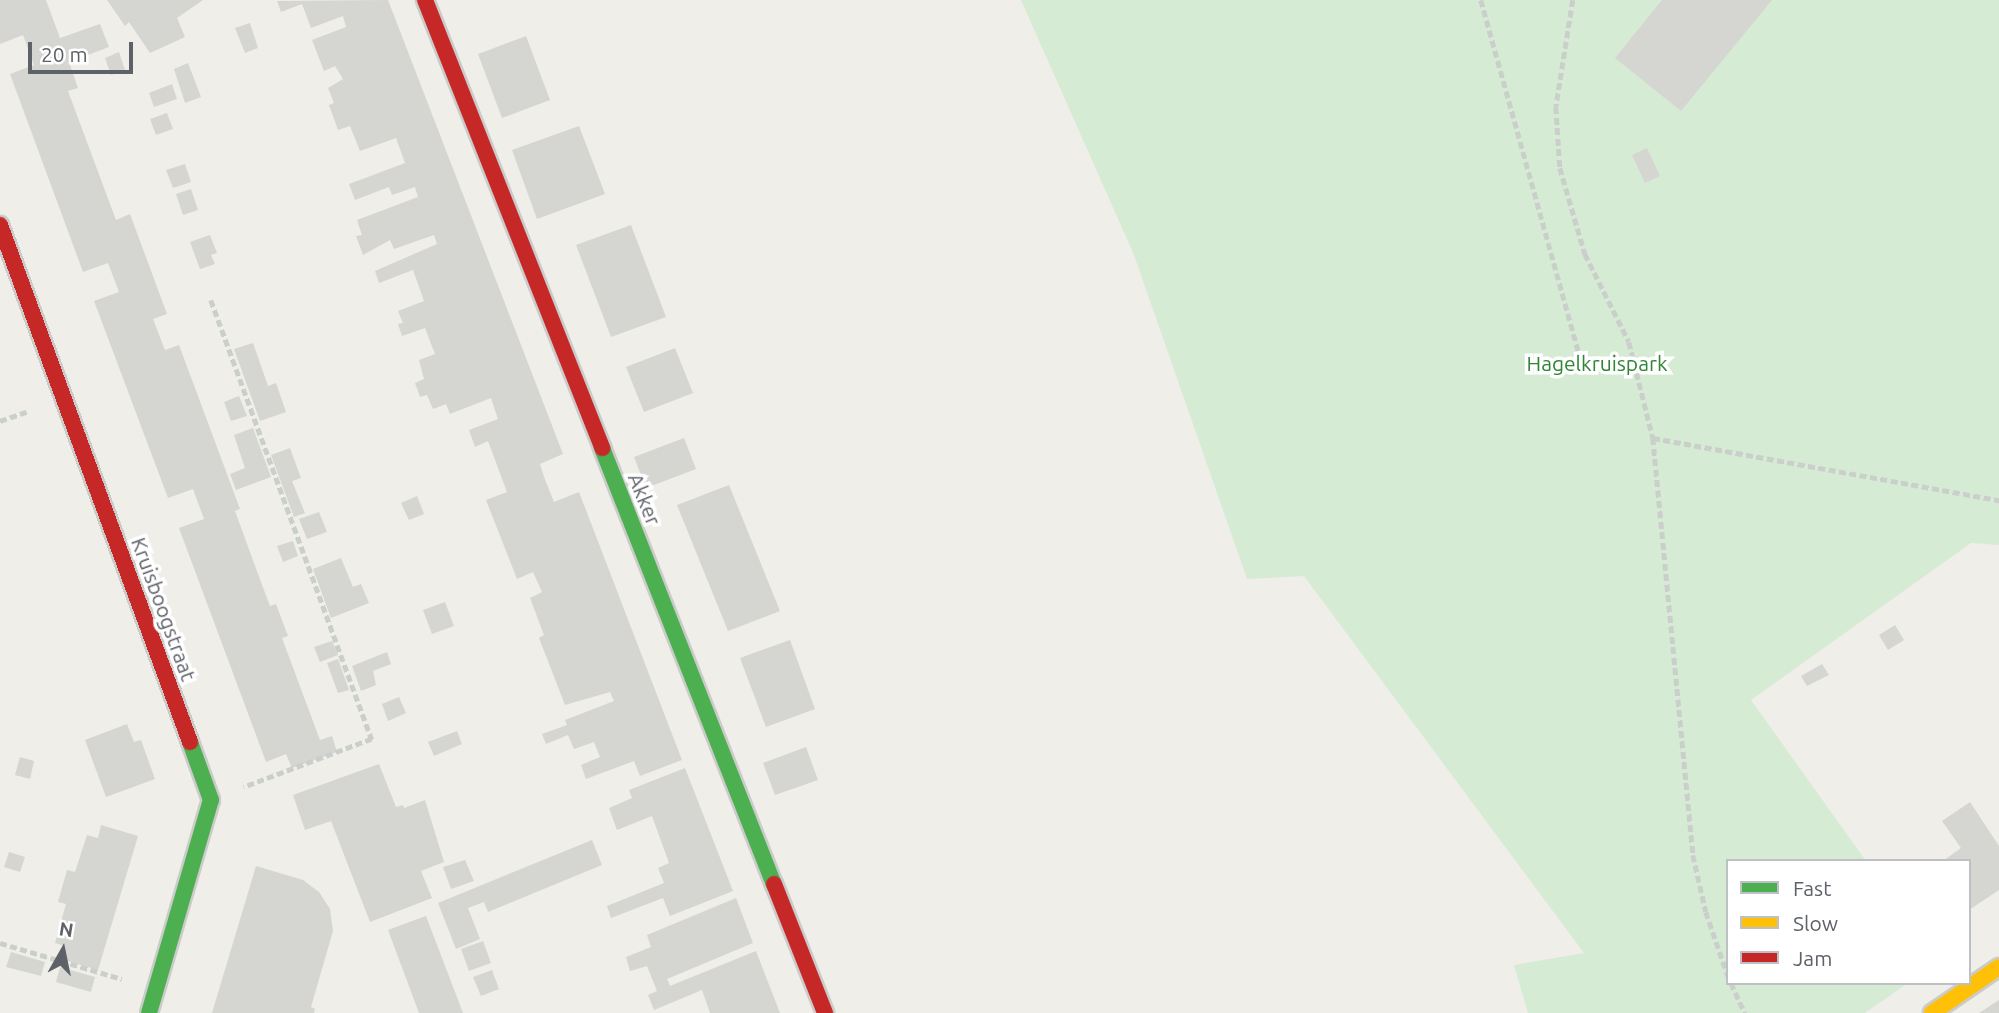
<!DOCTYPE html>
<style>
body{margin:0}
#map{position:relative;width:1999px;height:1013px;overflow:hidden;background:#efeee9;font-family:Ubuntu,sans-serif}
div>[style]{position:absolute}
.green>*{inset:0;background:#d6ebd4}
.building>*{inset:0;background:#d5d5d2}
.path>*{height:4.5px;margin-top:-2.25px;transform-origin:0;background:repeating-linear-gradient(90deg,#cacfcb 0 7px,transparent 0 10.5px)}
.roads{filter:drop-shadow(2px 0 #cbcbca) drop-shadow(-2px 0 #cbcbca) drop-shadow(0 2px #cbcbca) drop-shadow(0 -2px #cbcbca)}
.fast>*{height:16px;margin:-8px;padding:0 8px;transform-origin:8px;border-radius:8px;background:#4caf50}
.slow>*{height:16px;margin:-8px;padding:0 8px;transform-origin:8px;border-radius:8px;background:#ffc107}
.jam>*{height:16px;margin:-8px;padding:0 8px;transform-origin:8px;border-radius:8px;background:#c62828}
span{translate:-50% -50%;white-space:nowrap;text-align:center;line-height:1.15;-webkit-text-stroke:7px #fff;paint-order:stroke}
.park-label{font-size:21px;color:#308536}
.street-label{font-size:21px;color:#5e6268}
.legend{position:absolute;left:1726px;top:859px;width:245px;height:126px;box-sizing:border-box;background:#fff;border:2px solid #bfc0c3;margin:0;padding:9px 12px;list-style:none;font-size:21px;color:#5e6268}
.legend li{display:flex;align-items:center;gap:14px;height:35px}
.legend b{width:35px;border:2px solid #bfc0c3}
.north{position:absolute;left:28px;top:915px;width:70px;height:70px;-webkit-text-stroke:5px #fff;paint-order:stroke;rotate:9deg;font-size:19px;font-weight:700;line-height:28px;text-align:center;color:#5e6268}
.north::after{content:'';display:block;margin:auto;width:24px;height:32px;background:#5e6268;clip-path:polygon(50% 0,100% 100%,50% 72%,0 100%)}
.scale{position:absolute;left:28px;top:42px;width:105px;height:32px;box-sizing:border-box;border:4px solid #5e6268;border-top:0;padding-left:9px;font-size:21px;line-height:24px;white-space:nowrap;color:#5e6268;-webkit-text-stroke:5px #fff;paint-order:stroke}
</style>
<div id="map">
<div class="green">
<i style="clip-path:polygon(1021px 0,1999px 0,1999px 545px,1971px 543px,1751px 700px,1866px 861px,1728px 861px,1728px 983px,1908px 983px,1865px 1013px,1528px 1013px,1514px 965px,1584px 953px,1304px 576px,1247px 579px,1134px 255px)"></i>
</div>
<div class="building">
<i style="clip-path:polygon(0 0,46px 0,60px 38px,100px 24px,109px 47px,69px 62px,78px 88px,68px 91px,116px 220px,130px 214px,167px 314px,153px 319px,165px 350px,179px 345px,240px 509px,235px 511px,258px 574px,270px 606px,276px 604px,288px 636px,282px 638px,320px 740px,332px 736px,337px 752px,292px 768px,286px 754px,266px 762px,179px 528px,204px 519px,193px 489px,168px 498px,94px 301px,119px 292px,108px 263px,83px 272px,10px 74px,34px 65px,23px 35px,0 44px)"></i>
<i style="clip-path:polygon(107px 0,203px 0,177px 18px,185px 37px,150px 53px,129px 22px,125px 26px)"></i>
<i style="clip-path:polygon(388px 0,563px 454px,540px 464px,544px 477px,554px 502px,579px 492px,682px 760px,640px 776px,634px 761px,586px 779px,581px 765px,600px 757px,594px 742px,574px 749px,568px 735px,546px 744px,542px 734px,567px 725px,565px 720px,614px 701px,610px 692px,565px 705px,539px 638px,544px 635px,530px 598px,542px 592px,533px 572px,517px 579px,486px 500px,507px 492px,488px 441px,475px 447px,469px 430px,498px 419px,491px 398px,450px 414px,446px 404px,433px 409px,427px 395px,420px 397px,415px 383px,424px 379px,419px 360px,435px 354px,433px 349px,425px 328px,402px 336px,398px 324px,403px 323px,398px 311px,424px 301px,413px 270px,379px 283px,375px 271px,437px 244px,434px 235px,394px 249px,390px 240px,363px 255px,356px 236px,362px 235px,357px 220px,418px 197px,415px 187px,392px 195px,389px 187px,355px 200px,349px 184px,405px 163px,396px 138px,360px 151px,350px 126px,338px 130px,329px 105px,334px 103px,328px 88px,343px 79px,335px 66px,324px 71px,312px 40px,346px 27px,343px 16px,311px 28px,302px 4px,281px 12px,277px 1px)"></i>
<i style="clip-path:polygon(1662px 0,1772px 0,1681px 111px,1615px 58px)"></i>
<i style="clip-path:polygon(250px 23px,258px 48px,245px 53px,235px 28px)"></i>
<i style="clip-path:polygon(526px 36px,550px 100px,502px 118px,478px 54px)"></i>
<i style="clip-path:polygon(119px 52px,125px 70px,111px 75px,105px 58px)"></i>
<i style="clip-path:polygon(188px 63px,201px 97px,185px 103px,174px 69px)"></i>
<i style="clip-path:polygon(172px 84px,177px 99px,154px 107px,149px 93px)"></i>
<i style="clip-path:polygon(167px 113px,173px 129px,156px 135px,150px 119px)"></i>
<i style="clip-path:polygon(579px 126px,605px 194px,537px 219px,512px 150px)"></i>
<i style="clip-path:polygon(1647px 148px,1660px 176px,1645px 183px,1632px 155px)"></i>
<i style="clip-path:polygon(185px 164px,191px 182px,173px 188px,166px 170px)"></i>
<i style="clip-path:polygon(191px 189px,198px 210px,183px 215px,176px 194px)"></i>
<i style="clip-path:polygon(631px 225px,666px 317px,611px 337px,576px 245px)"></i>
<i style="clip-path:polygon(210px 235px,217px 253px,211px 255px,215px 264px,200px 269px,190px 242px)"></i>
<i style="clip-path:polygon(253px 343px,268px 386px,276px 383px,286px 412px,260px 421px,234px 349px)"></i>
<i style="clip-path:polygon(675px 348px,693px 393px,644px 412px,626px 367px)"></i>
<i style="clip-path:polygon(239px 396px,247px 416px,231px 421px,224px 402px)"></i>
<i style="clip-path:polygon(253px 428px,271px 477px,236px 490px,230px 474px,245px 468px,234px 435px)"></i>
<i style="clip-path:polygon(684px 438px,696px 469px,646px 488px,634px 457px)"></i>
<i style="clip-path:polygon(290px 448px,301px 478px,292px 481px,305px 513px,294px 517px,271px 455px)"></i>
<i style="clip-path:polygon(729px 485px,780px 611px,728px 631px,677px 505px)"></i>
<i style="clip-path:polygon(417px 496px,424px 514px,409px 520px,401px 503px)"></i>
<i style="clip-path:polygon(319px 512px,327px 532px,307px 539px,299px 519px)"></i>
<i style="clip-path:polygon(293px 541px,298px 556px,283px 562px,277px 546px)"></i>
<i style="clip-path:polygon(341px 558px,353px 587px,361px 584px,369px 603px,331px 618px,313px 569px)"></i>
<i style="clip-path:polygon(445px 602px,454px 626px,432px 634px,423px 610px)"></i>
<i style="clip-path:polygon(1895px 625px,1904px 640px,1888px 650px,1879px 635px)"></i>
<i style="clip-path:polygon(790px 640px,815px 709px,766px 727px,740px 658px)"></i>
<i style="clip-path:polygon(332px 641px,338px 655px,320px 662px,314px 647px)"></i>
<i style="clip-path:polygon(387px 652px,391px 664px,373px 671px,376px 685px,361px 691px,352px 666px)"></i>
<i style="clip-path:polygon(338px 659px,349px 690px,338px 693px,327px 663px)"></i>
<i style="clip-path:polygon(1822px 664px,1829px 675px,1807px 686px,1801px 676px)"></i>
<i style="clip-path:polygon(399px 697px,406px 713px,388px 721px,382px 704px)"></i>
<i style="clip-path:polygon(127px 724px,134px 742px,141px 740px,155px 779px,106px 797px,85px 740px)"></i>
<i style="clip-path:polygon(457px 731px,462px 744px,434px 756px,428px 742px)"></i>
<i style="clip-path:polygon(806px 747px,818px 780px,775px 795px,763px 763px)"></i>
<i style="clip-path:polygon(20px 757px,34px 761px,30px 779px,15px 775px)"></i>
<i style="clip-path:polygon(379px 764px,396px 807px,403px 805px,404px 808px,425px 800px,444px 862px,421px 871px,432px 898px,370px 922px,331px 821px,305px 830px,293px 795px)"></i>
<i style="clip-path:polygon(685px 768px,733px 891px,670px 916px,663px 898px,611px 918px,607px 906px,664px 883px,658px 868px,669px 863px,652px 816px,617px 830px,609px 808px,632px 798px,629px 790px)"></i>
<i style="clip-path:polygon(1970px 802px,1999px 846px,1999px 890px,1969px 910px,1969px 861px,1943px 861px,1961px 848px,1942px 821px)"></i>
<i style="clip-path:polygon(101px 825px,138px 836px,98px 970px,61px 959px,65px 946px,55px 943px,66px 904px,58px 902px,67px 870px,75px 872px,87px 835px,98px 838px)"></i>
<i style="clip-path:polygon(592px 840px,602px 865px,488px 912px,484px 902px,468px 908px,480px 939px,456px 949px,438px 903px)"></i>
<i style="clip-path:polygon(9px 852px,25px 857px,20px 872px,4px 867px)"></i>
<i style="clip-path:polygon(465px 860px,474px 881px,451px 889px,443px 867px)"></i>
<i style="clip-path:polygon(256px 866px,303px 880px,319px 892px,330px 909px,333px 931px,311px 1007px,315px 1009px,314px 1013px,212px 1013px)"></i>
<i style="clip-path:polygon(736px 898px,753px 943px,667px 979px,670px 986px,756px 951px,780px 1013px,710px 1013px,702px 990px,654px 1010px,648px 995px,657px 991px,647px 966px,630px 971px,626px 957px,651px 947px,647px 935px)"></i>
<i style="clip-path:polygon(426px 916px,463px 1013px,419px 1013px,388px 930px)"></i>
<i style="clip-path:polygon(483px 941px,491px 963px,469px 971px,461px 949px)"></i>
<i style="clip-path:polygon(11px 952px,45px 962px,41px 976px,6px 967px)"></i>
<i style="clip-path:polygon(60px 967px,95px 977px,91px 992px,56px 982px)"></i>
<i style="clip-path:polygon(492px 970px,499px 989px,481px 996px,473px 977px)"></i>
<i style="clip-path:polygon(1999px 1000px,1999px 1013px,1979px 1013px)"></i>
</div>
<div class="path">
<i style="left:1481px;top:0;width:385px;rotate:74.5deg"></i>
<i style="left:1573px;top:0;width:108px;rotate:99deg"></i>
<i style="left:1556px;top:107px;width:61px;rotate:86.2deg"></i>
<i style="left:1560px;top:168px;width:90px;rotate:73.8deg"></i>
<i style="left:1585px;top:254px;width:98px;rotate:63.4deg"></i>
<i style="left:1629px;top:342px;width:99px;rotate:76deg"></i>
<i style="left:1653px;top:438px;width:419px;rotate:84.5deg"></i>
<i style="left:1693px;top:855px;width:58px;rotate:77.2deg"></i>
<i style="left:1706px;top:912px;width:68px;rotate:71deg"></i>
<i style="left:211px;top:300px;width:468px;rotate:69.9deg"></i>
<i style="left:372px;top:739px;width:137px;rotate:159.4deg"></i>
<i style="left:0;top:421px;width:31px;rotate:-19deg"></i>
<i style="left:1653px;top:438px;width:352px;rotate:10.2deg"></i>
<i style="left:0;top:943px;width:127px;rotate:16.4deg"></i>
<i style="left:1731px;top:983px;width:33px;rotate:65deg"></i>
</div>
<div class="roads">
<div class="fast">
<i style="left:602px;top:448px;width:469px;rotate:68.5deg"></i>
<i style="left:149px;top:1013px;width:222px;rotate:-73.8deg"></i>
<i style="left:211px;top:800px;width:62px;rotate:-109.9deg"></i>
</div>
<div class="slow">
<i style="left:1932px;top:1013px;width:81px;rotate:-34.5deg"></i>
</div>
<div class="jam">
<i style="left:425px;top:0;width:482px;rotate:68.4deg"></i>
<i style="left:0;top:225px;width:551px;rotate:69.82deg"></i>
<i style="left:774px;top:884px;width:139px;rotate:68.4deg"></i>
</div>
</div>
<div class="park-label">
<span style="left:1597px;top:363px">Hagelkruispark</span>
</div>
<div class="street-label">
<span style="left:645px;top:499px;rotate:68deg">Akker</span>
<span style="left:164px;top:609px;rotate:70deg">Kruisboogstraat</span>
</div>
<ul class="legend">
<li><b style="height:9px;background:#4caf50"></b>Fast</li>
<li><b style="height:9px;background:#ffc107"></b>Slow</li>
<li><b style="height:9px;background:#c62828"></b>Jam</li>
</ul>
<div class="north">N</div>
<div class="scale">20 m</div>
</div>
